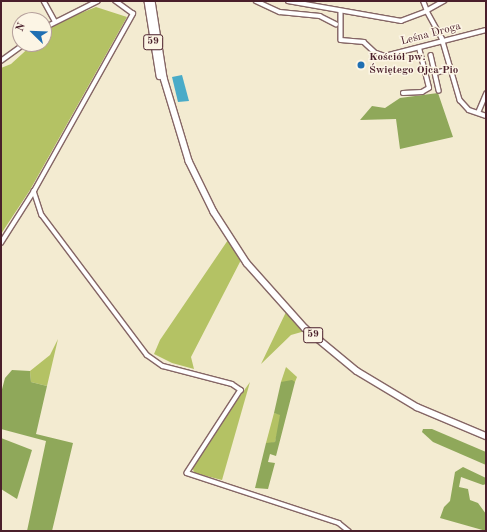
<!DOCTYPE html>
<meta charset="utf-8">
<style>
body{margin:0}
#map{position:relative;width:487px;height:532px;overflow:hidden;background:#f3ebd1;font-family:"Old Standard TT",serif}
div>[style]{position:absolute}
.green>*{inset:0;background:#b4c264}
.forest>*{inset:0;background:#8fa85a}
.water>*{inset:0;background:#49abc8}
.roads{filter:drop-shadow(1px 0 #856665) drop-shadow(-1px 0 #856665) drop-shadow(0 1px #856665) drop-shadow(0 -1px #856665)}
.street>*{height:3.5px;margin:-1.75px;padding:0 1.75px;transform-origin:1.75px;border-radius:1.75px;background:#fff}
.primary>*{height:5.5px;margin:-2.75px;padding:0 2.75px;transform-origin:2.75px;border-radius:2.75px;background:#fff}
.dots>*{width:11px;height:11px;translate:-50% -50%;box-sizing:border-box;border:2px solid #fcf5e5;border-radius:50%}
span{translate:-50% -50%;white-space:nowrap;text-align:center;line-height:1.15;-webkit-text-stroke:3px #fcf5e5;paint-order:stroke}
.shield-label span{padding:1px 3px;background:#fcf5e5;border:1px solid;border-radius:3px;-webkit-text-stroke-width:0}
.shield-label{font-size:10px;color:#4a1f2b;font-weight:700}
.street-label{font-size:11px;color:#4a1f2b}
.poi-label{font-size:11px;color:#4a1f2b;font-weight:700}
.left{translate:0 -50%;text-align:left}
.frame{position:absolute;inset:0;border:2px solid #4a1f2b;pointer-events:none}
.north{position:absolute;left:12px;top:12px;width:40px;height:40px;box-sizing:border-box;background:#fcf5e5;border:1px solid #b59f9b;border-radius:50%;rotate:293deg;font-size:11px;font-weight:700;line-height:16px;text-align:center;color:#4a1f2b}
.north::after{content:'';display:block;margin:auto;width:14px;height:18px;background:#1f6fb2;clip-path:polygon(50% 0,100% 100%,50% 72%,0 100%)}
</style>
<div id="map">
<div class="green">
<i style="clip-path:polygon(96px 7px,127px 17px,30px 190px,1px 234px,1px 68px,11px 64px,33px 44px,44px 44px,44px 33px,55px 23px)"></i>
<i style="clip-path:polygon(228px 240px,241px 260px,191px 357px,194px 369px,172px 363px,154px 354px,160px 340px)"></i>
<i style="clip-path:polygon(286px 312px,305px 331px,291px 335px,261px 364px)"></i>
<i style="clip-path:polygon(58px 339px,47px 386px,31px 382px,30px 371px,50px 355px)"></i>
<i style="clip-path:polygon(286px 367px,297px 377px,295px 382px,281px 382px)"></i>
<i style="clip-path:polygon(250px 382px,222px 480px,194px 473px,192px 465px,196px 459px)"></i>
<i style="clip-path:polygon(274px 413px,280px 414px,281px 420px,275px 442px,269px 444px,266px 443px)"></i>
</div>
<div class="forest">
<i style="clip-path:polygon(438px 93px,453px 137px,400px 149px,396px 119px,360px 120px,372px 106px,385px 108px,400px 98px)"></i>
<i style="clip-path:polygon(12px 370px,30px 371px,31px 382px,47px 386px,36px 434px,73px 443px,52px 531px,27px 531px,46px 441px,1px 429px,1px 393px,5px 378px)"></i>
<i style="clip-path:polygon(292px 380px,295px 382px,276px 456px,270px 454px,268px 462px,275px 463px,268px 489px,255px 488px,266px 443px,275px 442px,280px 415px,274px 413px,281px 382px)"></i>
<i style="clip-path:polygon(423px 429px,432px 429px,486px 452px,486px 465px,433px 442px,422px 432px)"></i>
<i style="clip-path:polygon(1px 438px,32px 450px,17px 499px,1px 489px)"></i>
<i style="clip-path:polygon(463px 467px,486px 478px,486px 484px,483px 485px,461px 477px,459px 487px,468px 489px,470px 500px,478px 503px,486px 514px,486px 531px,440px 518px,444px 507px,450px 501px,455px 472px)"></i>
</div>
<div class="water">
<i style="clip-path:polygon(182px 75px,189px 101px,178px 102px,172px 77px)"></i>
</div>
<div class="roads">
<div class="street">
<i style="left:44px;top:1px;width:23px;rotate:61deg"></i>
<i style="left:256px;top:1px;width:26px;rotate:25deg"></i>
<i style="left:280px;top:12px;width:40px;rotate:5.7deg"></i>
<i style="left:320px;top:16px;width:18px;rotate:27deg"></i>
<i style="left:288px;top:1px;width:115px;rotate:10deg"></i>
<i style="left:401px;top:21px;width:28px;rotate:-21deg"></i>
<i style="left:427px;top:11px;width:11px;rotate:-112deg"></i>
<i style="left:445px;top:1px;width:21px;rotate:151deg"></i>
<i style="left:427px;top:11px;width:31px;rotate:61deg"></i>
<i style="left:442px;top:38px;width:65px;rotate:73.8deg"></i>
<i style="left:460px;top:100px;width:13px;rotate:48deg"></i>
<i style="left:469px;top:110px;width:18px;rotate:19deg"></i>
<i style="left:341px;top:11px;width:29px;rotate:90deg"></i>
<i style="left:341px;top:40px;width:23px;rotate:5deg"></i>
<i style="left:364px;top:42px;width:16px;rotate:43deg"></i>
<i style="left:376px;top:53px;width:9px;rotate:18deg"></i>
<i style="left:385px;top:56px;width:104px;rotate:-14.4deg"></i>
<i style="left:44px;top:28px;width:60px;rotate:-26.6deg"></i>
<i style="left:431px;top:55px;width:18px;rotate:77deg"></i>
<i style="left:435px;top:73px;width:16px;rotate:-14deg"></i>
<i style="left:1px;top:61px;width:29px;rotate:-36deg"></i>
<i style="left:435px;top:73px;width:18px;rotate:77deg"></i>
<i style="left:403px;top:93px;width:19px;rotate:-3deg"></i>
<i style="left:422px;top:92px;width:8px;rotate:-30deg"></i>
<i style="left:429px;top:88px;width:41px;rotate:-104deg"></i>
<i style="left:478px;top:113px;width:21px;rotate:-67deg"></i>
<i style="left:34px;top:191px;width:25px;rotate:72deg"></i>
<i style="left:42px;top:215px;width:175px;rotate:53.1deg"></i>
<i style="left:147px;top:355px;width:19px;rotate:35deg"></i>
<i style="left:163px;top:366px;width:71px;rotate:14.6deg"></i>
<i style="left:232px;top:384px;width:11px;rotate:34deg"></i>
<i style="left:241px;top:390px;width:99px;rotate:123deg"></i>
<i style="left:187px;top:473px;width:160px;rotate:18.2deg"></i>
<i style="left:339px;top:523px;width:13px;rotate:39deg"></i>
<i style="left:1px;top:243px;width:62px;rotate:-57.6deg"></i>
<i style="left:34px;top:191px;width:203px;rotate:-60.8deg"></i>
<i style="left:133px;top:14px;width:22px;rotate:-144deg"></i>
</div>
<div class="primary">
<i style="left:148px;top:1px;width:76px;rotate:80.9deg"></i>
<i style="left:152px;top:1px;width:78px;rotate:81.1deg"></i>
<i style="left:164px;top:78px;width:87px;rotate:73.2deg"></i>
<i style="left:189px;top:161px;width:57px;rotate:63.9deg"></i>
<i style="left:214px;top:212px;width:61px;rotate:57.1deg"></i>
<i style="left:247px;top:263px;width:87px;rotate:48.3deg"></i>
<i style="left:305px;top:328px;width:67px;rotate:39.6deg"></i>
<i style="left:357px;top:371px;width:70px;rotate:31deg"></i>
<i style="left:417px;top:407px;width:75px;rotate:22.8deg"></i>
</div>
</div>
<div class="dots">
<i style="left:361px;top:65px;background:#1f6fb2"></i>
</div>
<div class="shield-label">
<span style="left:153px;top:42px">59</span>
<span style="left:313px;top:335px">59</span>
</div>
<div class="street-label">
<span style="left:431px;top:35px;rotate:-15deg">Leśna Droga</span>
</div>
<div class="poi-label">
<span class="left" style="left:369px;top:65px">Kościół pw.<br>Świętego Ojca Pio</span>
</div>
<div class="frame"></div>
<div class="north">N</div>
</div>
